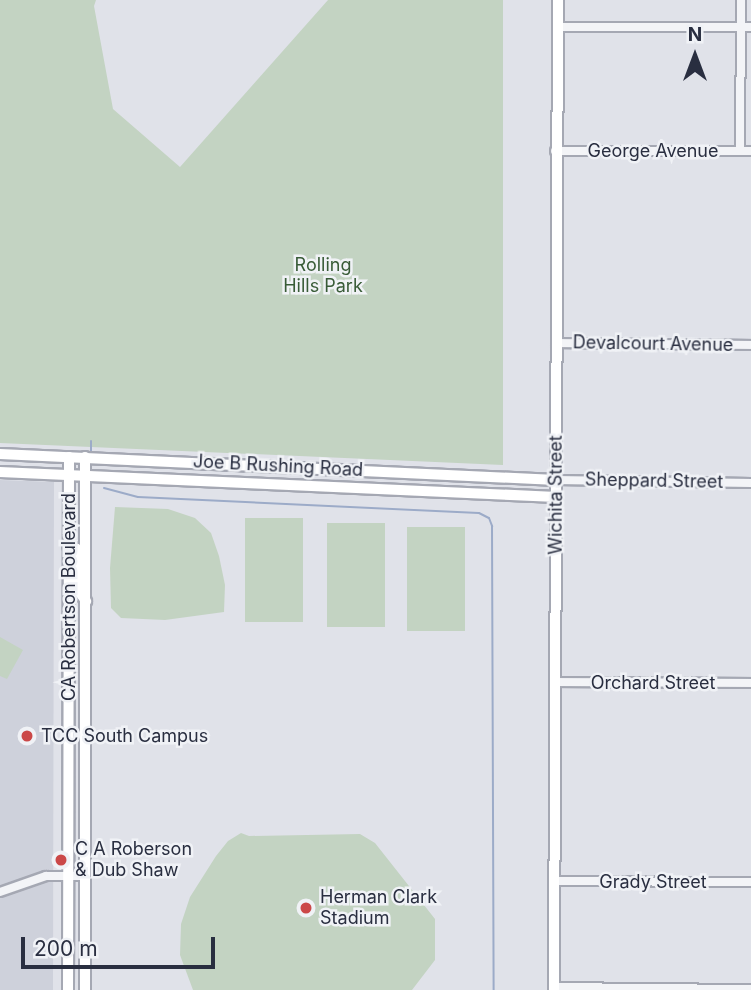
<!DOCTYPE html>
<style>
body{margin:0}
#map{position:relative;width:751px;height:990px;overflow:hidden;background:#e0e2e9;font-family:Inter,sans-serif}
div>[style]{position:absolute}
.built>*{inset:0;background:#ced1db}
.green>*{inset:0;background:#c3d3c2}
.stream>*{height:2px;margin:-1px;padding:0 1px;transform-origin:1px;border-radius:1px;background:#9cabc8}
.roads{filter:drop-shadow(2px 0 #a5a8b3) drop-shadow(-2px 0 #a5a8b3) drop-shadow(0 2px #a5a8b3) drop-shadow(0 -2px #a5a8b3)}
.street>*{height:8px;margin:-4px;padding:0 4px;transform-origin:4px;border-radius:4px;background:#f3f4f7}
.secondary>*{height:10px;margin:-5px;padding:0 5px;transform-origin:5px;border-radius:5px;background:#fff}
.dots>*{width:19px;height:19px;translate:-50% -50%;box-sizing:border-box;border:4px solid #f0f2f6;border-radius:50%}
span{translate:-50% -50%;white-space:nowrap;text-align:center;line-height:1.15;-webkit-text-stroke:5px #f0f2f6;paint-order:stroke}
.street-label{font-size:18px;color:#292e40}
.park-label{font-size:18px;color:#385b37}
.poi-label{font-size:18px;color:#292e40}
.left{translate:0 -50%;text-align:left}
.north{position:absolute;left:660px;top:21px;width:70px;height:70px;-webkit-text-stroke:5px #f0f2f6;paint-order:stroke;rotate:0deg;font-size:19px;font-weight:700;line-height:28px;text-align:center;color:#292e40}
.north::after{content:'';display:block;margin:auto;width:24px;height:32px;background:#292e40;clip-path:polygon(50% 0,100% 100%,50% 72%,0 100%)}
.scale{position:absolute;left:21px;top:937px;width:194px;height:32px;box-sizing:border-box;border:4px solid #292e40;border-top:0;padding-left:9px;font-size:21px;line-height:24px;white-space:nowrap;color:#292e40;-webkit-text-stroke:5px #f0f2f6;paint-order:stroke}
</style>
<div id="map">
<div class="built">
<i style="clip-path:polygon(0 480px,54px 482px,53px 990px,0 990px)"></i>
</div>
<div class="green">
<i style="clip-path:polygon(0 0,96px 0,94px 6px,113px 109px,180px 167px,328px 0,503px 0,503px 465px,0 443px)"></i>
<i style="clip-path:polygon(115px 507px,168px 509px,195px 518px,211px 533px,219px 556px,225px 585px,224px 612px,165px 620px,121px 618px,111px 608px,110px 568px)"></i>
<i style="clip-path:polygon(245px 518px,303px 518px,303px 622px,245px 622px)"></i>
<i style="clip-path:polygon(327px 523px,385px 523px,385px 627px,327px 627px)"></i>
<i style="clip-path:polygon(407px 527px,465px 527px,465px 631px,407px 631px)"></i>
<i style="clip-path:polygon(0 637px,23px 650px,7px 679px,0 676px)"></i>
<i style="clip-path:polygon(241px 833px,249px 836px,360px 834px,375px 843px,435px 919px,435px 960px,412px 990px,193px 990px,180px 955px,181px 924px,190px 897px,216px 856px,228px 841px)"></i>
</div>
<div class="stream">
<i style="left:91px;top:453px;width:12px;rotate:-90deg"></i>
<i style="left:104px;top:488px;width:35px;rotate:15deg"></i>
<i style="left:138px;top:497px;width:341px;rotate:2.7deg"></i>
<i style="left:479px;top:513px;width:11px;rotate:27deg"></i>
<i style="left:489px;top:518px;width:9px;rotate:69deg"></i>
<i style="left:492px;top:526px;width:464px;rotate:89.8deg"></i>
</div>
<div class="roads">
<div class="street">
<i style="left:557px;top:27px;width:194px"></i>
<i style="left:555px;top:151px;width:196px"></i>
<i style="left:740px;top:151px;width:151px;rotate:-89.6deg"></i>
<i style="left:556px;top:343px;width:195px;rotate:0.6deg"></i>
<i style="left:556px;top:480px;width:195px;rotate:0.9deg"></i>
<i style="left:556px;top:682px;width:195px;rotate:0.3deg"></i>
<i style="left:555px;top:881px;width:196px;rotate:0.3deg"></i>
<i style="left:0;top:892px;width:49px;rotate:-19.2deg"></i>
<i style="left:46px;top:876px;width:39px"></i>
<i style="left:554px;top:987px;width:197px;rotate:0.6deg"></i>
</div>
<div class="secondary">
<i style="left:0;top:454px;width:557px;rotate:2.68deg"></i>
<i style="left:0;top:472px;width:557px;rotate:2.57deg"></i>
<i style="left:68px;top:546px;width:9px;rotate:18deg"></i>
<i style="left:77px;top:549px;width:41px;rotate:88.6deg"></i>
<i style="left:78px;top:590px;width:14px;rotate:54deg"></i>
<i style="left:68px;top:990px;width:533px;rotate:-89.89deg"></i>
<i style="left:85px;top:990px;width:533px;rotate:-90deg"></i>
<i style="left:554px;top:990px;width:990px;rotate:-89.77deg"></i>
</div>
</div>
<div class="dots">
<i style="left:27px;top:736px;background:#cb4848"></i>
<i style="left:61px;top:860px;background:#cb4848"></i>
<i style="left:306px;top:908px;background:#cb4848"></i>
</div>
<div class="street-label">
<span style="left:653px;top:151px">George Avenue</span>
<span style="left:653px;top:344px;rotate:1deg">Devalcourt Avenue</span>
<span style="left:278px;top:466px;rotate:3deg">Joe B Rushing Road</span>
<span style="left:654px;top:481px;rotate:1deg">Sheppard Street</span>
<span style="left:556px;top:495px;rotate:-90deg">Wichita Street</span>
<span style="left:69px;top:597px;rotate:-90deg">CA Robertson Boulevard</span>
<span style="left:653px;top:683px">Orchard Street</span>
<span style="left:653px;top:882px">Grady Street</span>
</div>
<div class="park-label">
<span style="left:323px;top:276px">Rolling<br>Hills Park</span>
</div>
<div class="poi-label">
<span class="left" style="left:41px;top:736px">TCC South Campus</span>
<span class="left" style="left:75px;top:860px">C A Roberson<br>&amp; Dub Shaw</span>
<span class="left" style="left:320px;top:908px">Herman Clark<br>Stadium</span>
</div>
<div class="north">N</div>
<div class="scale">200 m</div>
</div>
